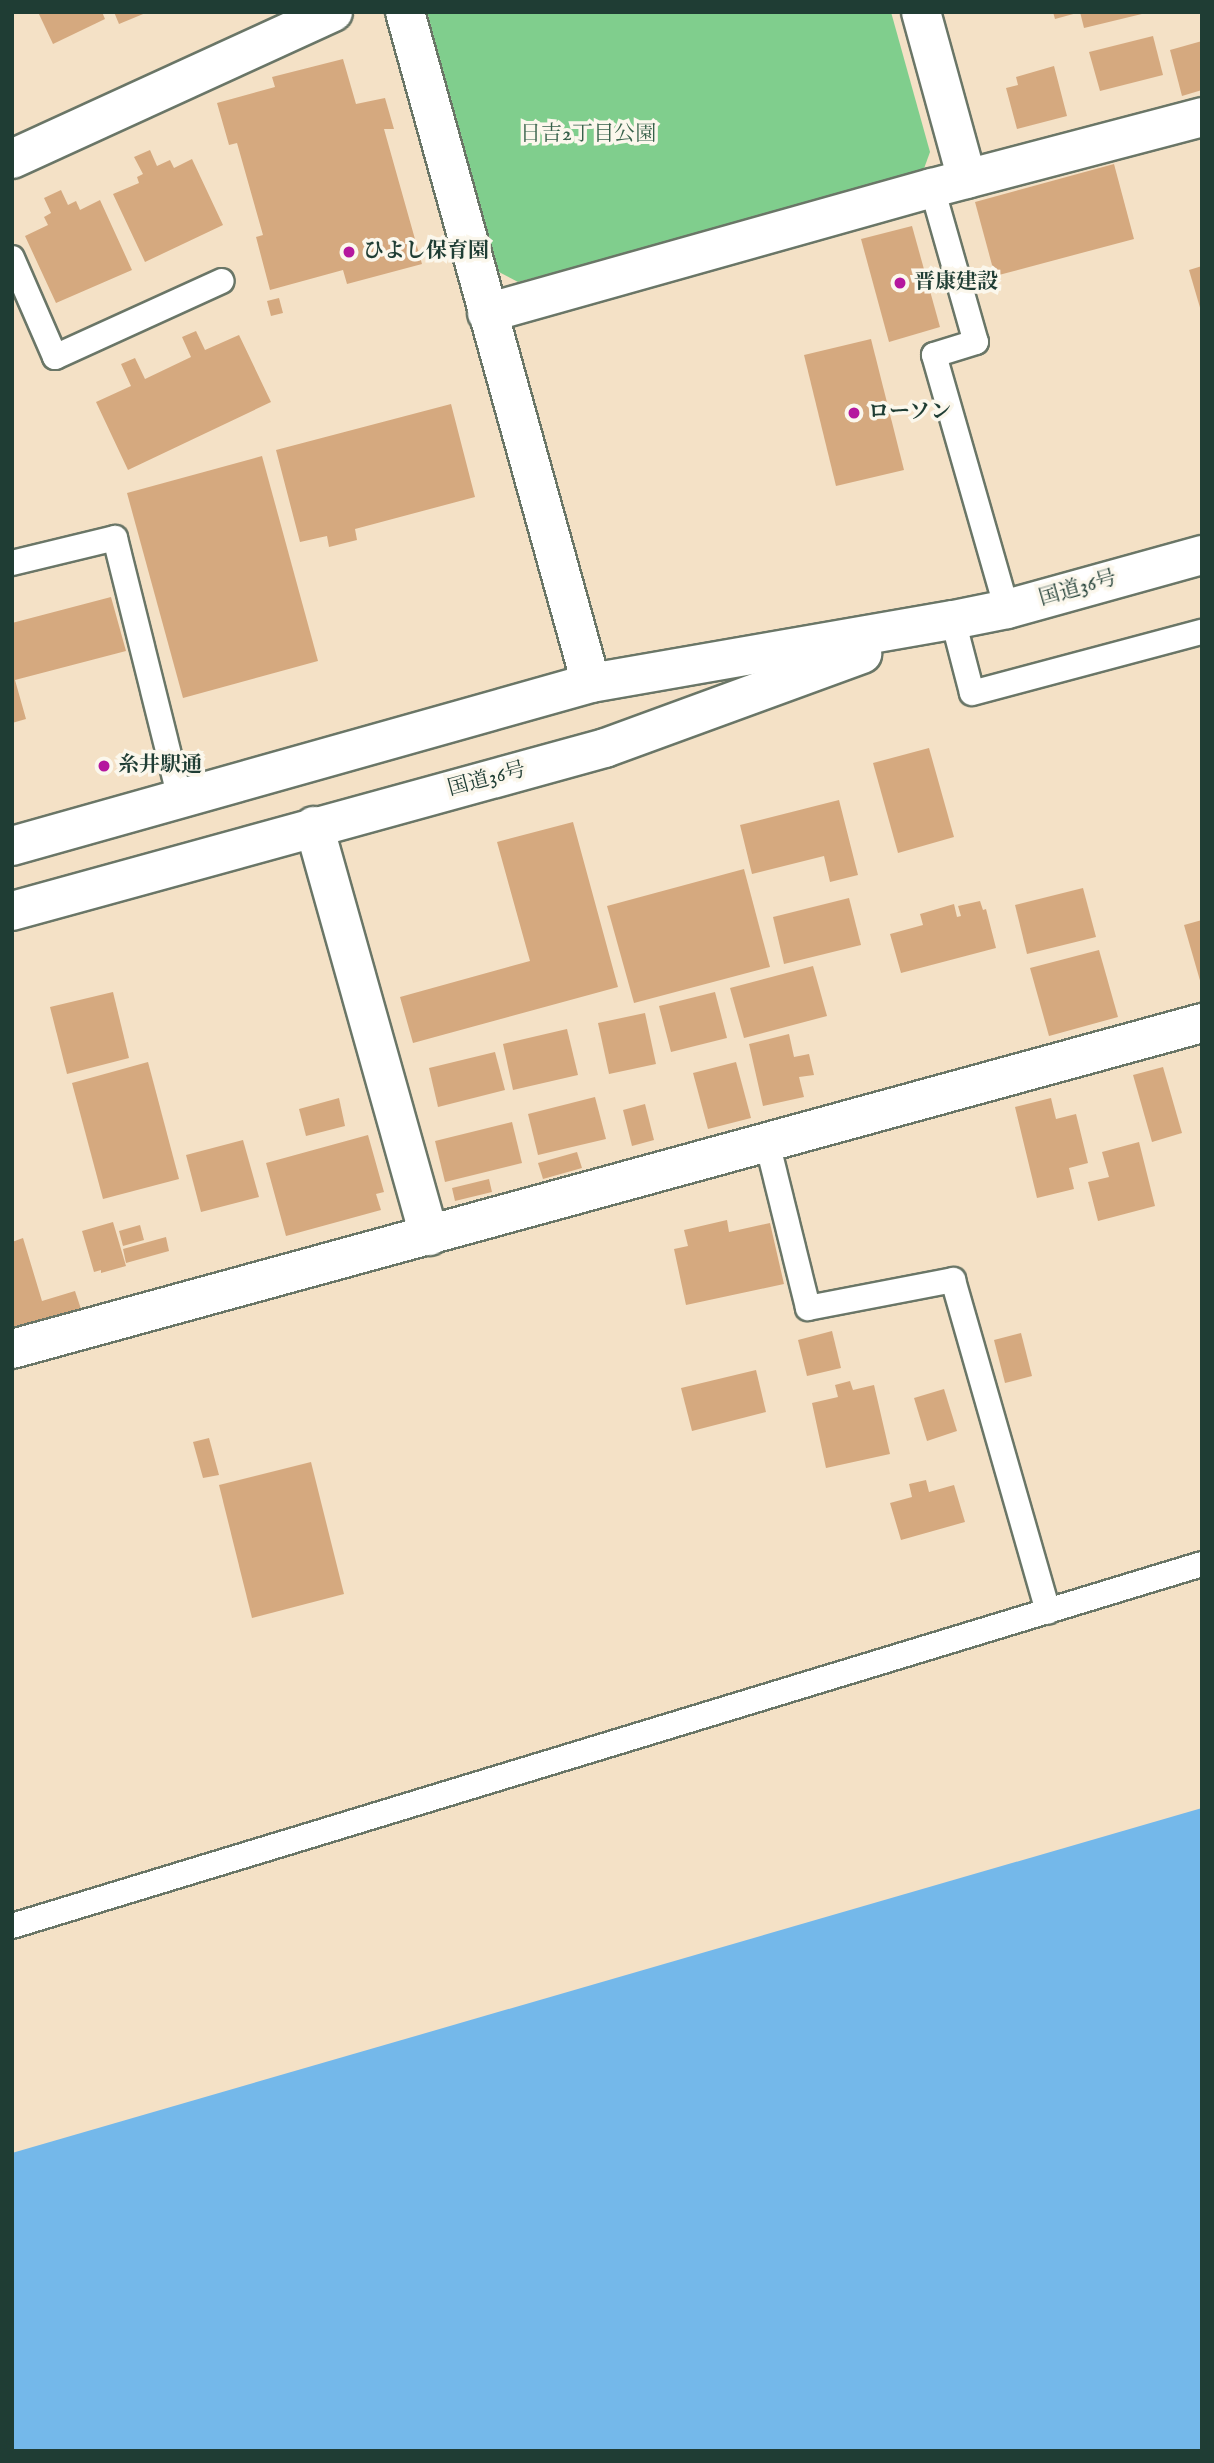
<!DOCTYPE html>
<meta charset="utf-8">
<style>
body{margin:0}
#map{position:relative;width:1214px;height:2463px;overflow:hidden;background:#f4e1c6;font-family:"IM FELL English","Noto Serif JP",serif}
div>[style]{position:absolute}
.green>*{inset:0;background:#80ce8d}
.water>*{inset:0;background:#74b8ea}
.building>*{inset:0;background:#d5a97f}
.roads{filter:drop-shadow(2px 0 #6a7667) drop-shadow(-2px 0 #6a7667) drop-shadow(0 2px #6a7667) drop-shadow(0 -2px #6a7667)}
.lane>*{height:24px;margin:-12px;padding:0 12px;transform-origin:12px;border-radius:12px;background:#fff}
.street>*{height:38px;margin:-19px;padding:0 19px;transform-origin:19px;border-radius:19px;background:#fff}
.secondary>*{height:38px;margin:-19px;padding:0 19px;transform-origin:19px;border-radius:19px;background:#fff}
.highway>*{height:38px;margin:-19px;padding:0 19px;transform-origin:19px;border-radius:19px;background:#fff}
.dots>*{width:19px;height:19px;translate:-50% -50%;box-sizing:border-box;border:4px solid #fbf7ec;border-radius:50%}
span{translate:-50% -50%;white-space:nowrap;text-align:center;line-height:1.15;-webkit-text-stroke:7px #fbf7ec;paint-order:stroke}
.park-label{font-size:21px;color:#37614a}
.poi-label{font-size:21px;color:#1f3d34;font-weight:700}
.left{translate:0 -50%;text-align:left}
.street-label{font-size:21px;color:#1f3d34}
.frame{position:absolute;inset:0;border:14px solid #1f3d34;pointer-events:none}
</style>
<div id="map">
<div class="green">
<i style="clip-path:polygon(427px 12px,891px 12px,930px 152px,922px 174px,518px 282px,499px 272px)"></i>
</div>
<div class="water">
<i style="clip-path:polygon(1202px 1808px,1202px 2451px,12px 2451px,12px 2153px)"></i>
</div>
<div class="building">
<i style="clip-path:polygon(38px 12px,102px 12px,105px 19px,53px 44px)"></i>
<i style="clip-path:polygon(114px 12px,148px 12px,119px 24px)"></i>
<i style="clip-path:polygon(1053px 12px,1077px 12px,1077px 13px,1055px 19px)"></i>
<i style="clip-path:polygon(1080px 12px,1146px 12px,1146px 13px,1084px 28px)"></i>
<i style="clip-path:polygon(1153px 36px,1163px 75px,1100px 91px,1089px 52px)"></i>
<i style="clip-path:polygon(1202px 41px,1202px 90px,1182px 96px,1170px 50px)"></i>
<i style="clip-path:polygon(343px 59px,356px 104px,385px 98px,394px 129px,384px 129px,422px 264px,347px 284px,343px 270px,270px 290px,256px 237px,263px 235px,237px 143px,229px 145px,217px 103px,275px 87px,272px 77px)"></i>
<i style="clip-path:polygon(1054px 66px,1067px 116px,1017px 129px,1006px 88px,1018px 85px,1016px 77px)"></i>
<i style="clip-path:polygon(150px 150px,157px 166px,170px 160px,174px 168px,192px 159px,223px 225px,145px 262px,113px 194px,139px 183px,137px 177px,143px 174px,134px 157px)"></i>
<i style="clip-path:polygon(1114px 164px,1134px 239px,995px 276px,975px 202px)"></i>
<i style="clip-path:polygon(61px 190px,68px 205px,76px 201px,80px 210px,100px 200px,132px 270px,56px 303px,25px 236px,48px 225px,44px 217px,51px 213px,44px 198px)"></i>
<i style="clip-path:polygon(912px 226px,940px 327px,889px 342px,861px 239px)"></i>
<i style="clip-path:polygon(1202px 266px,1202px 311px,1201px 311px,1189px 270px)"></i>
<i style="clip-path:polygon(279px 298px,283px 313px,271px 316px,267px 301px)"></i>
<i style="clip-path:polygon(196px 331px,205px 350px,239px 335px,271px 402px,128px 470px,96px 402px,131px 386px,121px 364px,135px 358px,145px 379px,191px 357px,182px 337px)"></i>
<i style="clip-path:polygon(871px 339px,904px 470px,836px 486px,804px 355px)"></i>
<i style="clip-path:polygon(451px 404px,475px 497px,355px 529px,357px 540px,329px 547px,327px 536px,300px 542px,276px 450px)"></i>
<i style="clip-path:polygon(262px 456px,318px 661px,183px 698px,127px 493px)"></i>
<i style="clip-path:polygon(111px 597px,126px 651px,15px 680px,26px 719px,12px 723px,12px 623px)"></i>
<i style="clip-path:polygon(929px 748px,954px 837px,898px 853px,873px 763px)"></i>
<i style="clip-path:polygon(839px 800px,858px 875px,830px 882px,824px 856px,752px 874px,740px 825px)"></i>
<i style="clip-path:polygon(573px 822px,618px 987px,413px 1043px,400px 997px,530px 961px,497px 842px)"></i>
<i style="clip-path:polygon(744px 869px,770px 967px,634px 1003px,607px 906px)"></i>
<i style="clip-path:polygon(1083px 888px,1096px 937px,1027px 954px,1015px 905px)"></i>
<i style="clip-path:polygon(849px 898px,861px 945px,784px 964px,773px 917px)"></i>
<i style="clip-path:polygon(980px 901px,983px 910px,986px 909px,996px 948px,901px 973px,890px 934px,923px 925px,920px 914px,954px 904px,957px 917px,961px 916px,958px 906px)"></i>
<i style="clip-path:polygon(1202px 920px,1202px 983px,1201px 984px,1184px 925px)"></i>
<i style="clip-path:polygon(1099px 950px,1118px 1017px,1049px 1036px,1030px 968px)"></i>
<i style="clip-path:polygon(813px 966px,827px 1016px,744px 1038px,730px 988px)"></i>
<i style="clip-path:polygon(113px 992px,129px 1058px,67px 1074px,50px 1007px)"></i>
<i style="clip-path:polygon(715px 992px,727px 1038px,671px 1052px,659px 1006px)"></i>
<i style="clip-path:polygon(645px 1013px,656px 1064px,609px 1074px,598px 1023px)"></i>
<i style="clip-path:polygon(567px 1029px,578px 1075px,513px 1090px,503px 1044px)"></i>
<i style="clip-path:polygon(789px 1034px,794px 1057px,809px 1054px,814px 1075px,799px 1077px,804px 1097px,763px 1106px,749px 1044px)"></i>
<i style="clip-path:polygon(495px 1052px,505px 1090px,438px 1107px,429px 1068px)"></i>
<i style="clip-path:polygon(148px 1062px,179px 1179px,103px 1199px,72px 1083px)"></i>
<i style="clip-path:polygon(736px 1062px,751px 1118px,708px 1129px,693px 1073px)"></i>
<i style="clip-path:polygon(1163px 1067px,1182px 1133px,1152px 1142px,1133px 1075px)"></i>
<i style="clip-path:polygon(595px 1097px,606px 1139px,538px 1155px,528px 1114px)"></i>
<i style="clip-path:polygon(339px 1098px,345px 1126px,306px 1136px,299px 1109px)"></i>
<i style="clip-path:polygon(1051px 1098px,1056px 1119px,1076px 1114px,1088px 1163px,1069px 1168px,1074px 1189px,1037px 1198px,1015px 1107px)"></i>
<i style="clip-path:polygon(645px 1104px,654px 1140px,632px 1146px,623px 1110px)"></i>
<i style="clip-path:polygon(512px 1122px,522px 1163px,445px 1182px,435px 1141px)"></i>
<i style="clip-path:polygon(368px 1135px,384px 1192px,376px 1194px,381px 1210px,286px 1236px,266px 1163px)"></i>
<i style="clip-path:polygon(243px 1140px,259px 1197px,201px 1212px,186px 1155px)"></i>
<i style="clip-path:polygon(1139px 1142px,1155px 1206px,1098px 1221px,1088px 1182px,1109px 1177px,1102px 1152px)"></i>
<i style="clip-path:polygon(577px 1152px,582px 1168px,543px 1179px,538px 1163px)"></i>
<i style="clip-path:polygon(489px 1179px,492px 1192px,455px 1201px,452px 1188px)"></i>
<i style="clip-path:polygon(727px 1220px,729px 1232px,770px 1223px,784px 1284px,686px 1305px,674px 1249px,688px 1246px,684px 1230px)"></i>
<i style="clip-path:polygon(113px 1222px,126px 1266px,101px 1273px,101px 1270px,94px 1272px,82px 1231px)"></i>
<i style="clip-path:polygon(140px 1225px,144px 1240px,123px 1246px,119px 1231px)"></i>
<i style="clip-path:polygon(166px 1237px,169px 1251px,126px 1263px,123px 1249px)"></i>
<i style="clip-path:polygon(23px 1238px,42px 1301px,75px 1291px,83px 1315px,12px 1335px,12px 1242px)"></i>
<i style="clip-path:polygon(832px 1331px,841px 1368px,807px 1376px,798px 1340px)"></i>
<i style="clip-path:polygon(1021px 1333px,1032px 1376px,1005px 1383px,994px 1340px)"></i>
<i style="clip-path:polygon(756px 1370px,766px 1412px,692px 1431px,681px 1388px)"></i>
<i style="clip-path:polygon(850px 1381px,853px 1390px,874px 1385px,890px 1454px,826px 1468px,812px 1403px,838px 1397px,835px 1385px)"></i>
<i style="clip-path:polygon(944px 1389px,957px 1431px,927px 1441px,914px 1398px)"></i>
<i style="clip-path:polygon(209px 1438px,219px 1475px,203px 1478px,193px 1442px)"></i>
<i style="clip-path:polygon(311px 1462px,344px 1594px,252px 1618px,219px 1485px)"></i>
<i style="clip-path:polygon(926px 1480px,929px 1492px,954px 1485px,965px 1522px,901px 1540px,890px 1503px,912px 1497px,909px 1484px)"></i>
</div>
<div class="roads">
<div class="lane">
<i style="left:932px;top:188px;width:160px;rotate:74.1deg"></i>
<i style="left:976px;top:342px;width:44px;rotate:162.8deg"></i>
<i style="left:934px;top:355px;width:264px;rotate:74deg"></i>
<i style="left:12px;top:258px;width:108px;rotate:66.5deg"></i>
<i style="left:55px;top:357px;width:183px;rotate:-24.5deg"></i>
<i style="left:12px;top:563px;width:106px;rotate:-13.6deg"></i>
<i style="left:115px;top:538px;width:269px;rotate:76deg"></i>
<i style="left:953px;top:620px;width:75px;rotate:75.4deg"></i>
<i style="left:972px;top:693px;width:238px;rotate:-14.9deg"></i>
<i style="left:767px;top:1142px;width:171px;rotate:76.1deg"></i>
<i style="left:808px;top:1308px;width:148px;rotate:-10.9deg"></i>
<i style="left:953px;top:1280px;width:345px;rotate:74deg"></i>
<i style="left:12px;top:1926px;width:1244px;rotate:-16.92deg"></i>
</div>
<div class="street">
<i style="left:405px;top:12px;width:696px;rotate:74.51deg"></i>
<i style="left:921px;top:12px;width:173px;rotate:74.6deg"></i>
<i style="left:12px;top:159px;width:353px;rotate:-24.6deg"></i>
<i style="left:487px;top:313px;width:462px;rotate:-15.7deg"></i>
<i style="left:932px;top:188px;width:279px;rotate:-14.7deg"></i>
</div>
<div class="secondary">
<i style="left:314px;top:826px;width:426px;rotate:74.3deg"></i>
<i style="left:12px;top:1349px;width:1234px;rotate:-15.32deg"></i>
</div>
<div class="highway">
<i style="left:12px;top:846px;width:602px;rotate:-15.72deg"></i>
<i style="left:591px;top:683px;width:367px;rotate:-9.9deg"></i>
<i style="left:953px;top:620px;width:55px;rotate:-11.5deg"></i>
<i style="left:1007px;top:609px;width:202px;rotate:-15.5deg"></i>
<i style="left:12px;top:911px;width:615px;rotate:-15.37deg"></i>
<i style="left:605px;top:748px;width:274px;rotate:-20.1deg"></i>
</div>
</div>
<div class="dots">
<i style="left:349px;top:252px;background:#b5179e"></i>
<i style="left:900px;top:283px;background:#b5179e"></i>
<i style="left:854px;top:413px;background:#b5179e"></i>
<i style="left:104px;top:766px;background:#b5179e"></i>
</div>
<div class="park-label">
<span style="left:588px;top:135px">日吉2丁目公園</span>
</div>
<div class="poi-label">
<span class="left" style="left:363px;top:252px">ひよし保育園</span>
<span class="left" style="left:914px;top:283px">晋康建設</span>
<span class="left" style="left:868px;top:413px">ローソン</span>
<span class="left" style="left:118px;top:766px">糸井駅通</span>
</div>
<div class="street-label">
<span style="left:1078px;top:589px;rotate:-16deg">国道36号</span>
<span style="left:487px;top:780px;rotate:-15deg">国道36号</span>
</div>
<div class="frame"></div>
</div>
